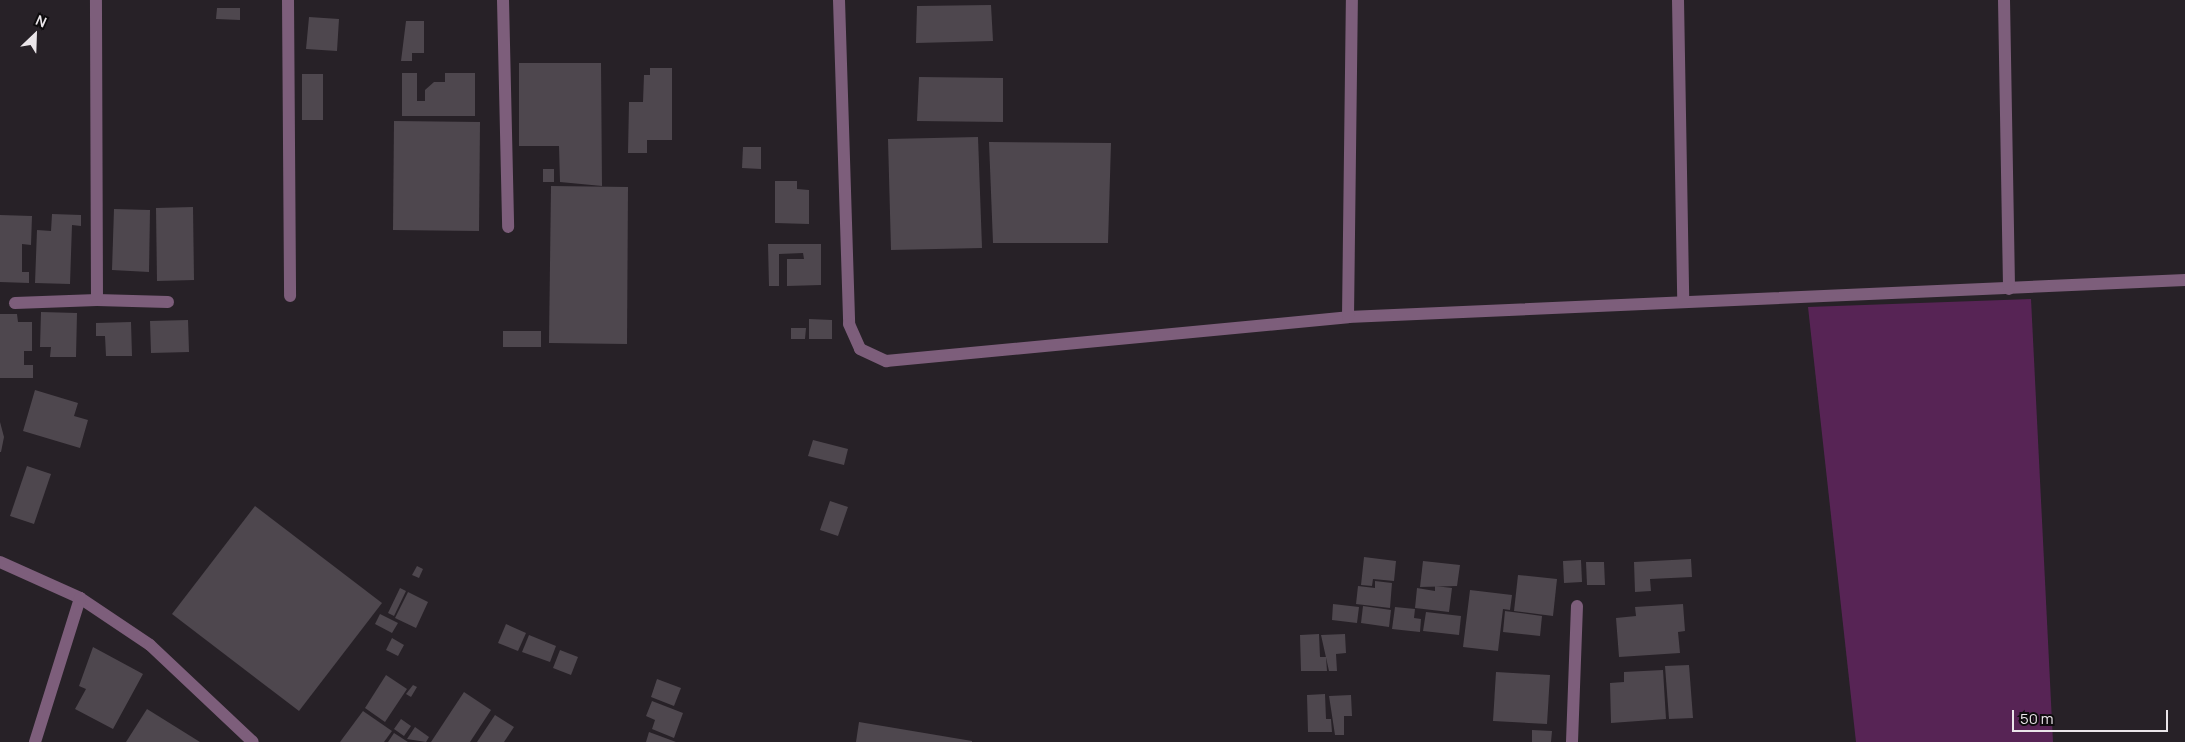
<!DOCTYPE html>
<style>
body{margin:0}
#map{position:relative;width:2185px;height:742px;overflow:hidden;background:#272127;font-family:Manrope,sans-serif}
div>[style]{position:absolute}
.green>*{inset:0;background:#572455}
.building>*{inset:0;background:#4e474e}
.minor>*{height:12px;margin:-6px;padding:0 6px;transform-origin:6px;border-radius:6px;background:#7d5e7b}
span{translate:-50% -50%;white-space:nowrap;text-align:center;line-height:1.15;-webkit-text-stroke:5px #0e0c0e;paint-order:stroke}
.north{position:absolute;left:10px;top:10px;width:50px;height:50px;-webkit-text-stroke:4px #0e0c0e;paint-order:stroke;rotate:24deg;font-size:14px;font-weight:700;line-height:20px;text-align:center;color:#ebe6ea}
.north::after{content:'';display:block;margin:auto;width:18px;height:22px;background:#ebe6ea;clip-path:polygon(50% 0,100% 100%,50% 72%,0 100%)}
.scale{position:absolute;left:2012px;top:710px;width:156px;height:22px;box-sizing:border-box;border:2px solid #ebe6ea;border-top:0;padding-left:6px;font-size:15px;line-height:18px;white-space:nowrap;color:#ebe6ea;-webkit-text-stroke:4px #0e0c0e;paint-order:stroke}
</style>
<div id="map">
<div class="green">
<i style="clip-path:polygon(2031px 299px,2053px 742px,1856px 742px,1808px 307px)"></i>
</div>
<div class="building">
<i style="clip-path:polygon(991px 5px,993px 41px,916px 43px,917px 6px)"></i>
<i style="clip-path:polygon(217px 8px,240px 8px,240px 20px,216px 19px)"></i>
<i style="clip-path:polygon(309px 17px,339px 19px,337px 51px,306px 49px)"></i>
<i style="clip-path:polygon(406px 21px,424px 21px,424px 53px,412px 53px,412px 61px,401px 61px)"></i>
<i style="clip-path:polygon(519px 63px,601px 63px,602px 186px,560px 182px,559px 146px,519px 146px)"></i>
<i style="clip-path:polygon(650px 68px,672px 68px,672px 140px,647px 140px,647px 153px,628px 153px,629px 102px,643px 102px,644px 75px,650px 75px)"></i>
<i style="clip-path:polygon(402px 73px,417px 73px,417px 101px,425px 101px,425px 90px,434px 82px,445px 82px,445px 73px,475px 73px,475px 116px,402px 116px)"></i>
<i style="clip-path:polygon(302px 74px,323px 74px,323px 120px,302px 120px)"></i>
<i style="clip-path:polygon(919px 77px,1003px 78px,1003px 122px,917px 121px)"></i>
<i style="clip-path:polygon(394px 121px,480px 122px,479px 231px,393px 230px)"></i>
<i style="clip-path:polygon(978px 137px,982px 248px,891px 250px,888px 139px)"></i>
<i style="clip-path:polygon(989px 142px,1111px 143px,1108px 243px,993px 243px)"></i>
<i style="clip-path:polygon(743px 147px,761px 147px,761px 169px,742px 168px)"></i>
<i style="clip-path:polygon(543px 169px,554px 169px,554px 182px,543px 182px)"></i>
<i style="clip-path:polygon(775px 181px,797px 181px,797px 189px,809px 190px,809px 224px,775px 223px)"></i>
<i style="clip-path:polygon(551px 186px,628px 187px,627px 344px,549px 343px)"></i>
<i style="clip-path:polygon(193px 207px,194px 280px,157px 281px,156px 208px)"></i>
<i style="clip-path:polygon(114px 209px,150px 210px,149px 272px,112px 270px)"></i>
<i style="clip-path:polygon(52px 214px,81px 215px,81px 226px,72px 225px,70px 284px,35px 283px,37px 230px,51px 231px)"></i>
<i style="clip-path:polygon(0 215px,32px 216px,31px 245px,22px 244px,22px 272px,29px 272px,29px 283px,0 282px)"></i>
<i style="clip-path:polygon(768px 244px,821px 244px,821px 285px,787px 286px,787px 259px,804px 259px,803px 253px,779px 254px,779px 286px,769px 286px)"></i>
<i style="clip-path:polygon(41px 312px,77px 313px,76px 357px,50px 357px,51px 347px,40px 347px)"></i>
<i style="clip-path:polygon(0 314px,17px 314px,18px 322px,32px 322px,32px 351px,24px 351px,24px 365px,33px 365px,33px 378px,0 378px)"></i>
<i style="clip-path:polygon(809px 319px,832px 320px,832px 339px,809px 339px)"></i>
<i style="clip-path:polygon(188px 320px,189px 352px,151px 353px,150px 321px)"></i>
<i style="clip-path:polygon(131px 322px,132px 356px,106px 356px,105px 336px,96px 336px,96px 323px)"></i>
<i style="clip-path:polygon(791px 328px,806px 328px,805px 339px,791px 339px)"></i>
<i style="clip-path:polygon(503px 331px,541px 331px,541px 347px,503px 347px)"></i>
<i style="clip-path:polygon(35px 390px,78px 403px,74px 416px,88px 420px,80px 448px,23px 431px)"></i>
<i style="clip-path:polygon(0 422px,4px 437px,1px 452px,0 452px)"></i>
<i style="clip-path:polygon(813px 440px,848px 449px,844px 465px,808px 456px)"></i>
<i style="clip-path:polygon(27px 466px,51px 474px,34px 524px,10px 516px)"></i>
<i style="clip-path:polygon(830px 501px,848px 507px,838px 536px,820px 530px)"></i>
<i style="clip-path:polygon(255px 506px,382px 603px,299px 711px,172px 614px)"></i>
<i style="clip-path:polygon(1364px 557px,1396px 561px,1394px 581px,1373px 579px,1372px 586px,1361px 585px)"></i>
<i style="clip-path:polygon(1691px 559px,1692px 577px,1650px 579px,1651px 591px,1635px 592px,1634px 562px)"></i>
<i style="clip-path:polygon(1581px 560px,1582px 582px,1564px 583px,1563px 561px)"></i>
<i style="clip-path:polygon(1423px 561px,1460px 565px,1457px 586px,1420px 587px)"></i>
<i style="clip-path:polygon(1586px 562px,1604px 562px,1605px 585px,1587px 585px)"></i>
<i style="clip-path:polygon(417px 566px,423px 569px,419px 578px,412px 575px)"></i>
<i style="clip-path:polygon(1518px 575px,1557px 579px,1553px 616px,1514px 611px)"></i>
<i style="clip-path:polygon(1375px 581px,1392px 583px,1390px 608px,1356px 604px,1358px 586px,1375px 588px)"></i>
<i style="clip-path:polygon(1435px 586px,1452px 588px,1449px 612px,1415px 608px,1417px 588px,1435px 591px)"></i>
<i style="clip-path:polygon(400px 588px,406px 591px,394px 616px,388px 613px)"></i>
<i style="clip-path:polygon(1470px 590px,1512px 595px,1510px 610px,1503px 609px,1498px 651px,1463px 647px)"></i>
<i style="clip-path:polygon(408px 592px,428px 602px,416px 628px,395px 618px)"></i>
<i style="clip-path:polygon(1333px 604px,1359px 607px,1357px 623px,1332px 620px)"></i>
<i style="clip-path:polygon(1683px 604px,1685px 631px,1678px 632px,1680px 653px,1619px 657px,1616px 618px,1636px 616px,1635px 607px)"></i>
<i style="clip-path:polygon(1363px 606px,1391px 610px,1389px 627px,1361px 623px)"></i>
<i style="clip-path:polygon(1395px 607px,1415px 609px,1414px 618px,1421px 619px,1420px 632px,1392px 629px)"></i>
<i style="clip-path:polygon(1505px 611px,1542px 616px,1540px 636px,1503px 632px)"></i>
<i style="clip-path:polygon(1426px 612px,1461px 616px,1459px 635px,1423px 631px)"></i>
<i style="clip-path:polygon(380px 614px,398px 623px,392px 633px,375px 624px)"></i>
<i style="clip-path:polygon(506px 624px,526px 633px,518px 651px,498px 643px)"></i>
<i style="clip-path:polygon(1319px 634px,1320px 657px,1326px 657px,1327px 671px,1301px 671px,1300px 635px)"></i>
<i style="clip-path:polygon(1345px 634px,1346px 653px,1336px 654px,1337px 671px,1329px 671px,1321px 635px)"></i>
<i style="clip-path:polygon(529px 635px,556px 646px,550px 662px,522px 652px)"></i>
<i style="clip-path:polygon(392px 638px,404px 645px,398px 656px,386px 650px)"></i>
<i style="clip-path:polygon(93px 647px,143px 674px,113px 729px,75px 709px,86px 689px,79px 686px)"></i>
<i style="clip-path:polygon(560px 650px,578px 657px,571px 675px,553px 668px)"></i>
<i style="clip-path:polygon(1689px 665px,1693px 718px,1669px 719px,1665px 666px)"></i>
<i style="clip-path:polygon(1663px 670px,1666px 719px,1611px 723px,1610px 683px,1624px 682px,1624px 672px)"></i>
<i style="clip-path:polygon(1496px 672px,1550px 675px,1547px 724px,1493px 721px)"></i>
<i style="clip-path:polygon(386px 675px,407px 689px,385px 722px,365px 708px)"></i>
<i style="clip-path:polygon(657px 679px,681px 688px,674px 706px,651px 697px)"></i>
<i style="clip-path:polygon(413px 685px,417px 687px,411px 697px,406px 694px)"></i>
<i style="clip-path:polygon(464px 692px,491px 710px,470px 742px,431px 742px)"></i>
<i style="clip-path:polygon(1325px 694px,1326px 719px,1331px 719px,1332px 732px,1308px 732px,1307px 695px)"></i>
<i style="clip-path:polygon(1351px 695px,1352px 716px,1344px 716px,1344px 735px,1335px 735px,1329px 696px)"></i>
<i style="clip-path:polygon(652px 701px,683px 713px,674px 738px,652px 729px,655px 720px,646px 716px)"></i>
<i style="clip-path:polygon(147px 709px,200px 742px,126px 742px)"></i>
<i style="clip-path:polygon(363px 711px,392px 731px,384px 742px,340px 742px)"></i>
<i style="clip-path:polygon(495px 715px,514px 727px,504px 742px,477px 742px)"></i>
<i style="clip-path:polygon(401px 719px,411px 726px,404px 736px,394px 729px)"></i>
<i style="clip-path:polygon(859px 722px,972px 741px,972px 742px,856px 742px)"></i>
<i style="clip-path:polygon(415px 727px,429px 737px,426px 742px,407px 739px)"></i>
<i style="clip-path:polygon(1532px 730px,1552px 731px,1551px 742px,1532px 742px)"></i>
<i style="clip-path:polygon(649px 732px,676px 742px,646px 742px)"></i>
<i style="clip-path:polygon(394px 733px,408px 742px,388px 742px)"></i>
</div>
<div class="minor">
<i style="left:288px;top:0;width:296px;rotate:89.6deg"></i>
<i style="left:503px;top:0;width:227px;rotate:88.7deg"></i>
<i style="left:839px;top:0;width:324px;rotate:88.2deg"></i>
<i style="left:849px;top:324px;width:27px;rotate:66deg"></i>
<i style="left:860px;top:349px;width:29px;rotate:25deg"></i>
<i style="left:886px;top:361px;width:464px;rotate:-5.4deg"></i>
<i style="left:1348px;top:317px;width:838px;rotate:-2.53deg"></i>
<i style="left:1678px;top:0;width:300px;rotate:89deg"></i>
<i style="left:2004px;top:0;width:289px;rotate:89deg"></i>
<i style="left:97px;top:300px;width:71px;rotate:1.6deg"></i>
<i style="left:15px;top:303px;width:82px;rotate:-2.1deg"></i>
<i style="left:97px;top:300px;width:300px;rotate:-90.2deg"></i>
<i style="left:1348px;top:317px;width:317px;rotate:-89.3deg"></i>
<i style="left:0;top:562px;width:88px;rotate:24.2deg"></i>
<i style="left:80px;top:598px;width:84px;rotate:33.9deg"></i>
<i style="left:150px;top:645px;width:141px;rotate:43.3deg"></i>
<i style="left:35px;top:742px;width:151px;rotate:-72.6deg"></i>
<i style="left:1572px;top:742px;width:136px;rotate:-87.9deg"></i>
</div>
<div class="north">N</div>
<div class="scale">50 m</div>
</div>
